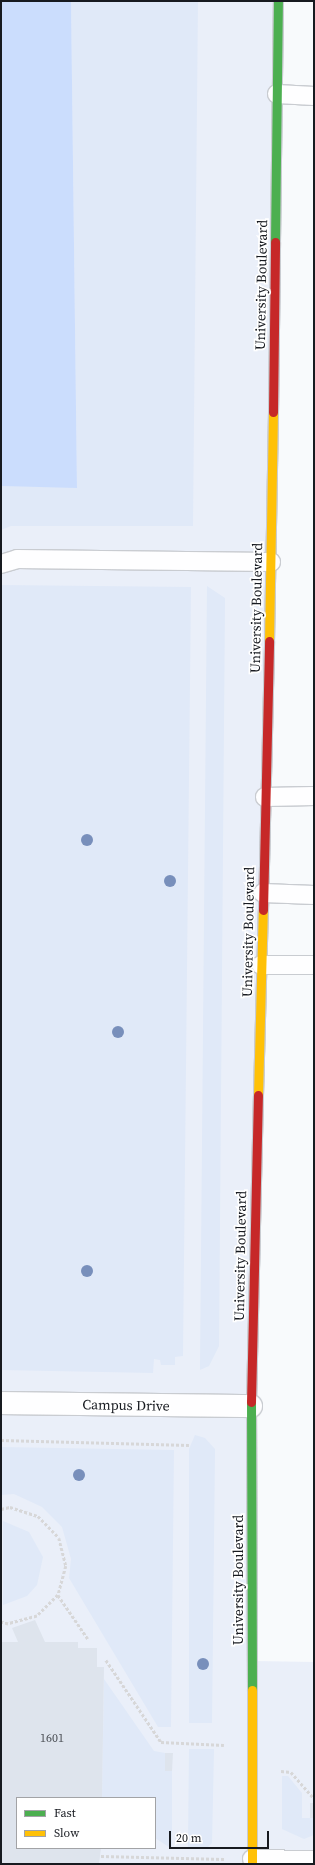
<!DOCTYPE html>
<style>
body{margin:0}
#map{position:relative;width:315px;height:1865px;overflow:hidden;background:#f8fafc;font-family:"Source Serif 4",serif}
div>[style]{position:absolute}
.built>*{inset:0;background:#eaeff9}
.green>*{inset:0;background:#e0e9f8}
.forest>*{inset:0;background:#cbddfd}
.building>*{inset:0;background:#dee4ed}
.path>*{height:2.5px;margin-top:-1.25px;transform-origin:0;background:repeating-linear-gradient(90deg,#d7d7d8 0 3px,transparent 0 5px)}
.roads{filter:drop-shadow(1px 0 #c9ccd1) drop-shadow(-1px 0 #c9ccd1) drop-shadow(0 1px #c9ccd1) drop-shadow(0 -1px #c9ccd1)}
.lane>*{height:18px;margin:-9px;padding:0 9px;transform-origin:9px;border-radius:9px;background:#fefeff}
.street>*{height:22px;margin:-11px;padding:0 11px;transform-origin:11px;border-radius:11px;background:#fefeff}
.fast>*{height:9px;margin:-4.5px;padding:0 4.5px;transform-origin:4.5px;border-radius:4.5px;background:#4caf50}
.slow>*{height:9px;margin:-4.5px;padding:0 4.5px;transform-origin:4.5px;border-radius:4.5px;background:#ffc107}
.jam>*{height:9px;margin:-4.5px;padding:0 4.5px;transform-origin:4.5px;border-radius:4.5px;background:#c62828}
.trees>*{width:12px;height:12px;margin:-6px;border-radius:50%;background:#788fbb}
span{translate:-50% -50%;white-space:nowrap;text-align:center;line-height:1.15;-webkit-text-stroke:3.5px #fff;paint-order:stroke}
.number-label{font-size:12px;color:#4a4e54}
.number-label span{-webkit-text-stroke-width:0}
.street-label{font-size:14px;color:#171a20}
.frame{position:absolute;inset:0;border:2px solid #171a20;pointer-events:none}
.legend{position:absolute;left:16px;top:1797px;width:140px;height:52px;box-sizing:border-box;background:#fff;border:1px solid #a2a3a6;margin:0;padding:5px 7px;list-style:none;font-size:12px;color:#171a20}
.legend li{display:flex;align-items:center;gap:8px;height:20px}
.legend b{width:20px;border:1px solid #a2a3a6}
.scale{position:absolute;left:169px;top:1831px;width:100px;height:18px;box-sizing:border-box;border:2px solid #171a20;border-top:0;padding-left:5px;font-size:12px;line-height:14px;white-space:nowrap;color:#171a20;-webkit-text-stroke:3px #fff;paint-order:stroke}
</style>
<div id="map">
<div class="built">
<i style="clip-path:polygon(evenodd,1px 1px,278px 1px,253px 1661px,314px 1662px,314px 1864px,1px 1864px,1px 1px,17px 1798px,155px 1798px,155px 1848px,17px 1848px,17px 1798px)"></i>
</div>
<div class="green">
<i style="clip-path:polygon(71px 1px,198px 1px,193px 526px,11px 526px,1px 530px,1px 486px,77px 487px)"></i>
<i style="clip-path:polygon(1px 585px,191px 587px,183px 1356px,175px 1357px,175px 1365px,161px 1365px,160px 1360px,154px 1359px,153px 1373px,1px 1370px)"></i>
<i style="clip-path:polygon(207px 586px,225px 598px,219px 1346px,209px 1366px,200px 1370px)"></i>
<i style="clip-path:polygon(195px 1435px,205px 1438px,215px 1449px,212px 1723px,189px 1723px,189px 1449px)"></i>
<i style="clip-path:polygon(1px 1447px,174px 1450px,171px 1727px,158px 1727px,69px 1578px,71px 1559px,62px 1527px,42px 1507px,14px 1494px,1px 1495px)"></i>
<i style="clip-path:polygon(3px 1521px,29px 1532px,43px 1557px,37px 1585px,27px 1596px,3px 1605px)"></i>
<i style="clip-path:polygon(104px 1679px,154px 1751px,165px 1753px,165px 1770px,172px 1771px,172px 1849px,155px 1838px,155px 1798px,102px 1798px)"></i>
<i style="clip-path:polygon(189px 1749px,214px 1749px,212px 1843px,206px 1849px,188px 1849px)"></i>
<i style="clip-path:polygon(282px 1776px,288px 1776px,302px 1793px,302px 1818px,314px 1818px,314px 1835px,304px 1839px,282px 1829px)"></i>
</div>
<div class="forest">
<i style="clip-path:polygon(1px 1px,71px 1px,77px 488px,1px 486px)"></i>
</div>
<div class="building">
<i style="clip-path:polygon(35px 1620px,45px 1642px,78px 1642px,78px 1648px,97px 1648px,97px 1667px,104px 1667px,102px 1798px,17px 1798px,17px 1848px,101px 1848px,99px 1864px,1px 1864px,1px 1642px,18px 1642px,12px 1628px)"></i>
<i style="clip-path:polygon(165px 1753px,173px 1753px,172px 1771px,165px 1771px)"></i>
<i style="clip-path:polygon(310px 1803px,314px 1803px,314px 1818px,310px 1818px)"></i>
</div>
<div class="path">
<i style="left:1px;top:1440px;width:188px;rotate:1.5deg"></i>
<i style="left:1px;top:1509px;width:9px;rotate:-13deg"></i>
<i style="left:10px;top:1507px;width:29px;rotate:18deg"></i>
<i style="left:38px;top:1516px;width:30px;rotate:46deg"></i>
<i style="left:59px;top:1538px;width:29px;rotate:76deg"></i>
<i style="left:66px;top:1566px;width:30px;rotate:105deg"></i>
<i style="left:58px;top:1595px;width:30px;rotate:135deg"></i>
<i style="left:37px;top:1616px;width:30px;rotate:165deg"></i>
<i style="left:8px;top:1624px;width:7px;rotate:-164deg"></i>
<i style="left:58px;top:1595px;width:53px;rotate:55.7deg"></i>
<i style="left:106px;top:1660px;width:99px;rotate:56.1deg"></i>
<i style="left:161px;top:1742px;width:63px;rotate:2.7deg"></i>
<i style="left:281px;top:1771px;width:10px;rotate:6deg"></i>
<i style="left:291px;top:1772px;width:35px;rotate:49deg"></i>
<i style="left:101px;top:1856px;width:123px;rotate:1.4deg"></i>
</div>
<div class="roads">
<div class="lane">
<i style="left:277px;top:94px;width:37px;rotate:3deg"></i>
<i style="left:1px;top:564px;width:17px;rotate:-17deg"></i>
<i style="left:17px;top:559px;width:254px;rotate:0.7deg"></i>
<i style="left:265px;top:797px;width:49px;rotate:-1.2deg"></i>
<i style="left:263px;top:893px;width:51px;rotate:2.2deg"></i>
<i style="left:261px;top:965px;width:53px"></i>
<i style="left:252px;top:1859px;width:62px;rotate:0.9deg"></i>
</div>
<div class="street">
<i style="left:1px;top:1403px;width:250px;rotate:0.7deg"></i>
</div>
<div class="fast">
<i style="left:275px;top:242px;width:241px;rotate:-89.3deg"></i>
<i style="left:251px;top:1402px;width:288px;rotate:89.8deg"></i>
</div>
<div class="slow">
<i style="left:269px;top:641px;width:229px;rotate:-89deg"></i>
<i style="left:258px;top:1095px;width:185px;rotate:-88.5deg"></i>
<i style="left:252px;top:1690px;width:174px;rotate:90deg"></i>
</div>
<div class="jam">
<i style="left:273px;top:412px;width:170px;rotate:-89.3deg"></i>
<i style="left:263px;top:910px;width:269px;rotate:-88.7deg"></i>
<i style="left:251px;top:1402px;width:307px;rotate:-88.7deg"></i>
</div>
</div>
<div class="trees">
<i style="left:87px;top:840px"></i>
<i style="left:170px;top:881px"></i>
<i style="left:118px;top:1032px"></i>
<i style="left:87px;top:1271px"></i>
<i style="left:79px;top:1475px"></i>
<i style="left:203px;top:1664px"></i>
</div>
<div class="number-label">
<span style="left:52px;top:1739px">1601</span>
</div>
<div class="street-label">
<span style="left:261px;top:285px;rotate:-89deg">University Boulevard</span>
<span style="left:256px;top:608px;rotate:-89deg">University Boulevard</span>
<span style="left:248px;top:932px;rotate:-89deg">University Boulevard</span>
<span style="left:240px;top:1256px;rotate:-89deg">University Boulevard</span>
<span style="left:126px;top:1405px;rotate:1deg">Campus Drive</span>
<span style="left:238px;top:1580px;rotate:-90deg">University Boulevard</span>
</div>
<div class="frame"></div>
<ul class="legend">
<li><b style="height:5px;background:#4caf50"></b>Fast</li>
<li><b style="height:5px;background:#ffc107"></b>Slow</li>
</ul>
<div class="scale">20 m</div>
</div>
